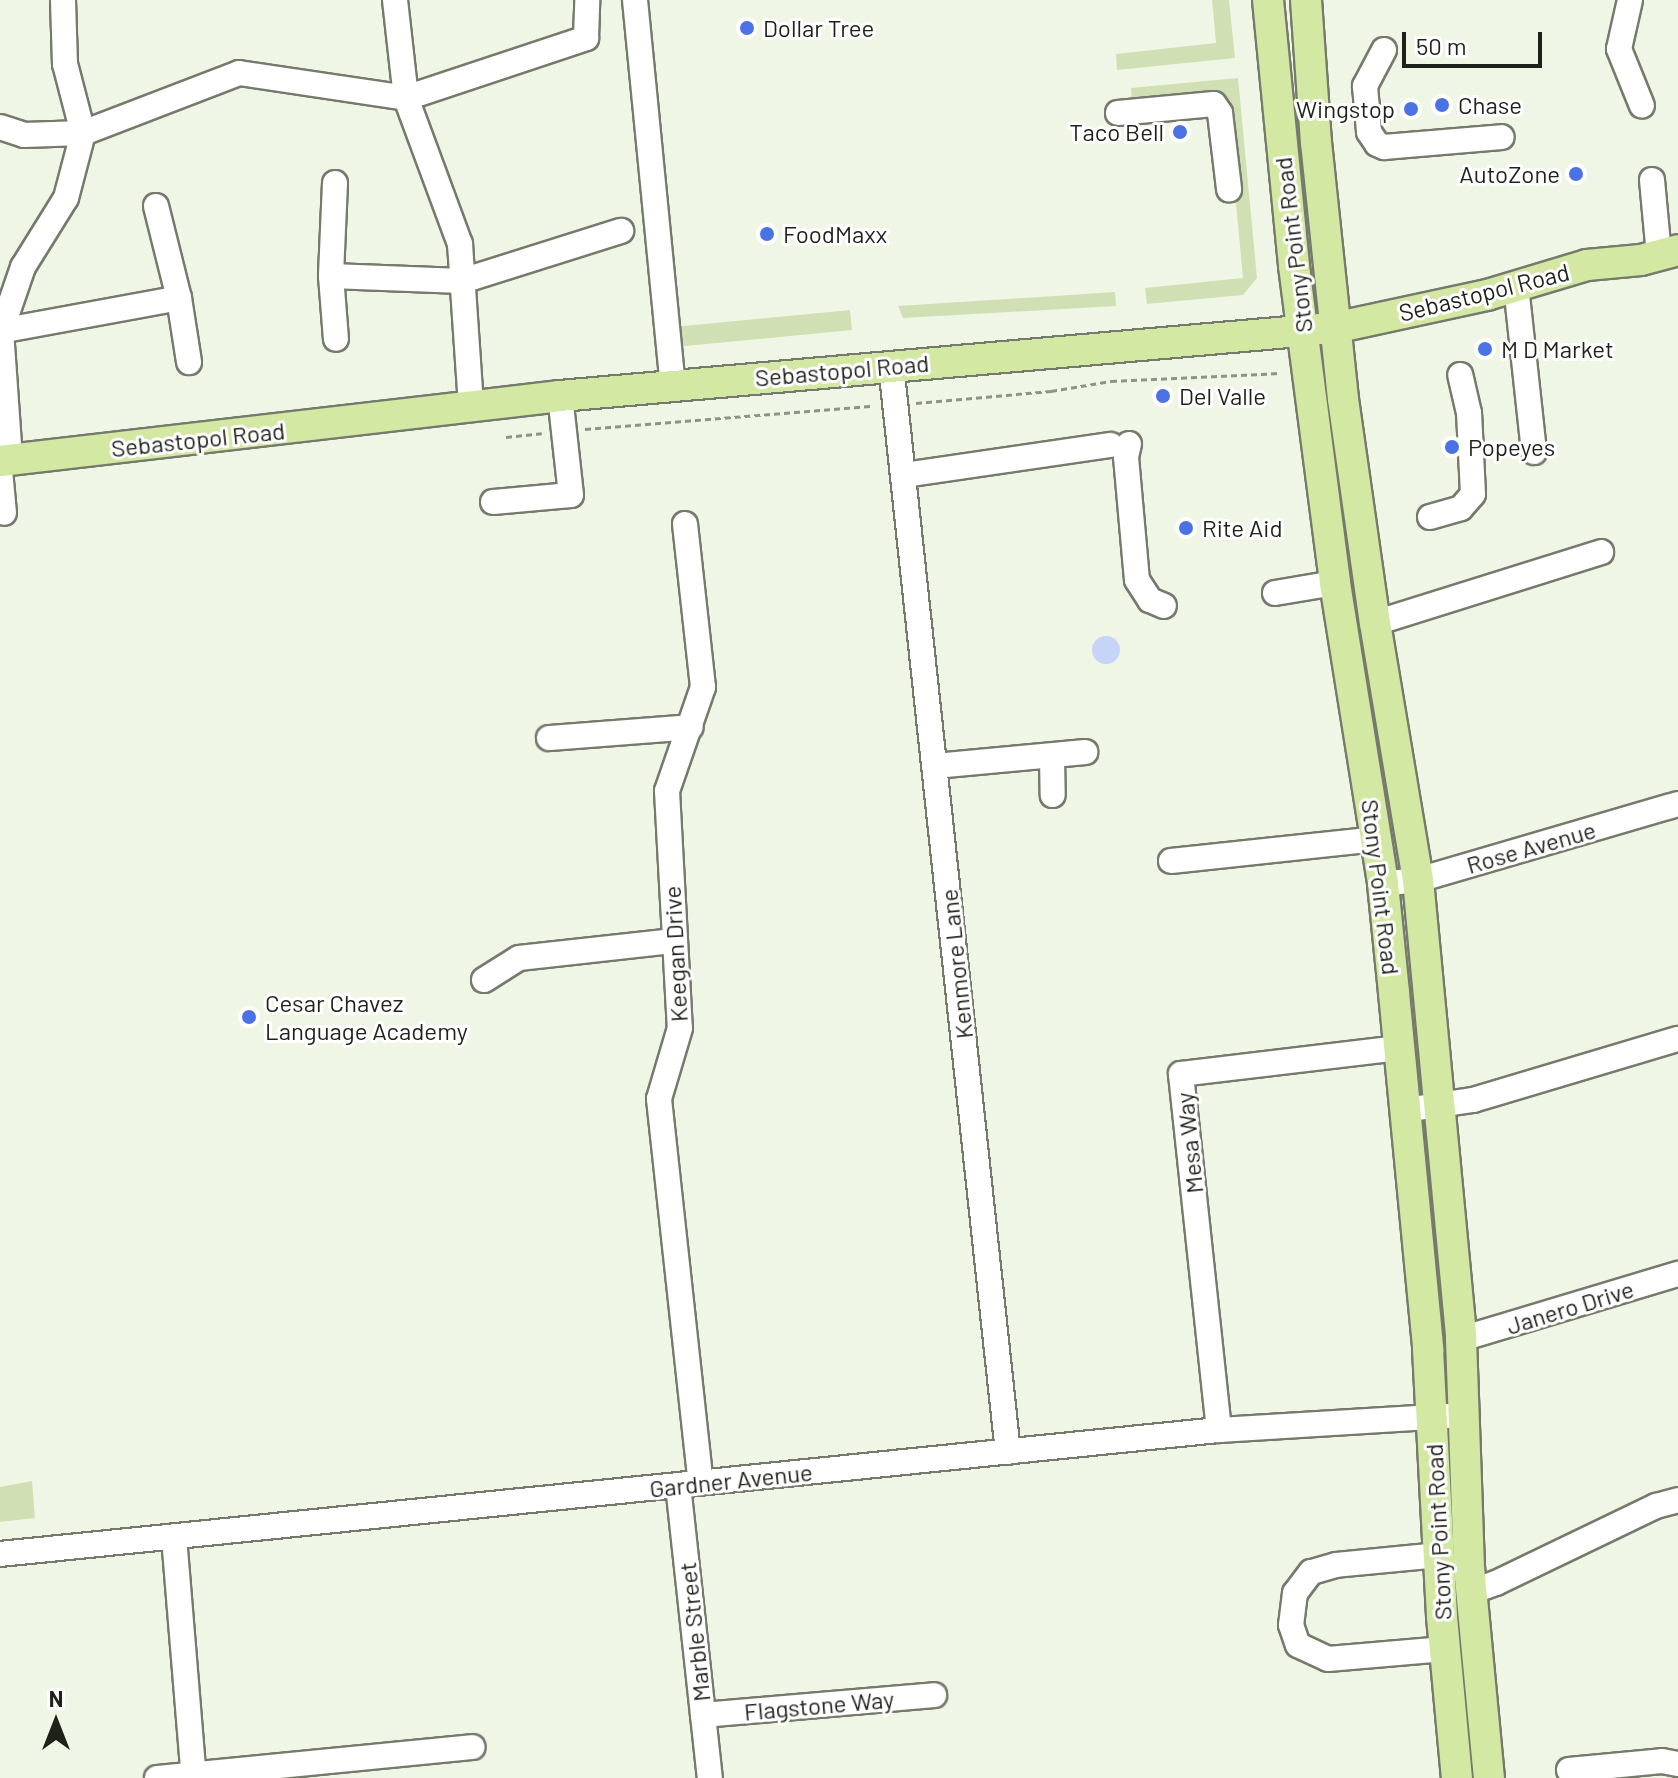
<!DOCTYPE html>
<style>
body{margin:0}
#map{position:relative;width:1678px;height:1778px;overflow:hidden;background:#f0f6e6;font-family:Barlow,sans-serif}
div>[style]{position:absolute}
.green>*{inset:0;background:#d0e0b4}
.water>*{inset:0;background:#c5d4f7}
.round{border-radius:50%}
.path>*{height:3px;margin-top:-1.5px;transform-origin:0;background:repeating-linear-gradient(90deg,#8f9387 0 6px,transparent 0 10px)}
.roads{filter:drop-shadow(2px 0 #757a6c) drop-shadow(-2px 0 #757a6c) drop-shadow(0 2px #757a6c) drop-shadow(0 -2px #757a6c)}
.minor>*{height:24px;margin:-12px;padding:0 12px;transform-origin:12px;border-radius:12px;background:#fff}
.major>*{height:30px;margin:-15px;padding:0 15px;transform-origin:15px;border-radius:15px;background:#d3e8a2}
.dots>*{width:22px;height:22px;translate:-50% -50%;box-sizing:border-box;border:4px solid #fff;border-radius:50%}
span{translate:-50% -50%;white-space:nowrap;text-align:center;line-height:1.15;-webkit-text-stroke:6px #fff;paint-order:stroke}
.poi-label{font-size:24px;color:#1f211b}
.left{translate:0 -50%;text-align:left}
.right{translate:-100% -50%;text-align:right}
.street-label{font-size:24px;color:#1f211b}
.north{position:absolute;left:16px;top:1682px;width:80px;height:80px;-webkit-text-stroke:6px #fff;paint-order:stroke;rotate:0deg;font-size:22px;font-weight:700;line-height:32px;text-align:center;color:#1f211b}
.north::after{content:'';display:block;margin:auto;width:28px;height:36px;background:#1f211b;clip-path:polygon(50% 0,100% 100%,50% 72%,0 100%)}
.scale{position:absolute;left:1402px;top:32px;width:140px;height:36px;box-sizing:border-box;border:4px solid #1f211b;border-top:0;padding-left:10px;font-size:24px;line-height:28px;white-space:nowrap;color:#1f211b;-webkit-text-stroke:6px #fff;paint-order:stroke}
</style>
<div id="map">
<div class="green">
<i style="clip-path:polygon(1212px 0,1229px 0,1235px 58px,1117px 70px,1116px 54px,1216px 43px)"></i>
<i style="clip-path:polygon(1238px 78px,1257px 278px,1243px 295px,1147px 304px,1145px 288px,1243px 278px,1226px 96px,1132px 104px,1131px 88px)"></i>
<i style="clip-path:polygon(1115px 292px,1116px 306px,903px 318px,898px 306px)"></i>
<i style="clip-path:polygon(850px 310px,852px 330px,675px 347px,673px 327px)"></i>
<i style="clip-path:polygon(32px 1481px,35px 1518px,0 1522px,0 1487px)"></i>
</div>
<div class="water">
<i class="round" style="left:1092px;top:636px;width:28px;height:28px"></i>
</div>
<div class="path">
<i style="left:916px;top:403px;width:136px;rotate:-5.1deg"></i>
<i style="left:1051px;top:391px;width:61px;rotate:-9.5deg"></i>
<i style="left:1111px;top:381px;width:168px;rotate:-2.7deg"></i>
<i style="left:585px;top:429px;width:289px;rotate:-4.6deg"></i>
<i style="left:506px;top:437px;width:36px;rotate:-6deg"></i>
</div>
<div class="roads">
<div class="minor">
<i style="left:395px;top:0;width:99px;rotate:83.6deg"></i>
<i style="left:406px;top:98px;width:156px;rotate:69.7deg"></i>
<i style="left:460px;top:244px;width:162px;rotate:86.1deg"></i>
<i style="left:635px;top:0;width:387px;rotate:84.4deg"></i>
<i style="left:1630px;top:0;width:50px;rotate:102.7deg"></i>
<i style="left:1619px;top:49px;width:61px;rotate:68deg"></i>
<i style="left:1384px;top:50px;width:41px;rotate:117.8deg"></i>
<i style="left:1365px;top:86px;width:46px;rotate:85deg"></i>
<i style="left:1369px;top:132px;width:14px;rotate:56deg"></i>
<i style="left:1377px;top:144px;width:8px;rotate:23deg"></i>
<i style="left:1384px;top:147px;width:118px;rotate:-4.8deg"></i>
<i style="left:1118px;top:113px;width:96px;rotate:-5.4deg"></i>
<i style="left:1214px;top:104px;width:11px;rotate:56deg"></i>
<i style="left:1220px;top:113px;width:77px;rotate:83.2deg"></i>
<i style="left:0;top:127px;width:25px;rotate:18deg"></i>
<i style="left:24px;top:135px;width:59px;rotate:-1.9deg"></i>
<i style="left:83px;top:133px;width:167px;rotate:-21deg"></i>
<i style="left:239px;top:73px;width:169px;rotate:8.5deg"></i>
<i style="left:406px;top:98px;width:190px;rotate:-18.4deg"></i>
<i style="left:586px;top:38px;width:38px;rotate:-88deg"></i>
<i style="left:1652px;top:180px;width:76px;rotate:84.7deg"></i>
<i style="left:335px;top:183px;width:93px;rotate:92.5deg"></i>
<i style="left:331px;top:276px;width:63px;rotate:85.5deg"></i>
<i style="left:156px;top:206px;width:95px;rotate:76deg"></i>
<i style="left:179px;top:298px;width:65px;rotate:81.1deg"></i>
<i style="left:331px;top:276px;width:131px;rotate:2.2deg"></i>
<i style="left:462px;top:281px;width:167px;rotate:-17.5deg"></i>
<i style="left:1516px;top:286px;width:167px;rotate:83.8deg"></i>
<i style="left:0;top:331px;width:182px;rotate:-10.4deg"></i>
<i style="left:891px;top:365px;width:1093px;rotate:83.86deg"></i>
<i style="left:1129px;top:444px;width:13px;rotate:103deg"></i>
<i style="left:1126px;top:457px;width:123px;rotate:84.9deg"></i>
<i style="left:1137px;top:580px;width:24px;rotate:57deg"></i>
<i style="left:1150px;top:600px;width:15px;rotate:23deg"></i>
<i style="left:10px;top:459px;width:128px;rotate:-94deg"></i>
<i style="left:1px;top:331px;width:68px;rotate:-71deg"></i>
<i style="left:23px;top:267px;width:81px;rotate:-58.1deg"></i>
<i style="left:66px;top:198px;width:67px;rotate:-75.3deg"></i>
<i style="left:83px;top:133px;width:71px;rotate:-104.6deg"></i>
<i style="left:65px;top:64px;width:64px;rotate:-91.8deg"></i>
<i style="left:0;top:470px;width:43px;rotate:84.7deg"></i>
<i style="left:905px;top:475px;width:208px;rotate:-8.3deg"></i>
<i style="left:493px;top:502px;width:78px;rotate:-5.1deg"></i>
<i style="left:571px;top:495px;width:100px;rotate:-96.3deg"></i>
<i style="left:1430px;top:517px;width:32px;rotate:-16deg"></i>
<i style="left:1461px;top:508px;width:18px;rotate:-49deg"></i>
<i style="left:1473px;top:494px;width:81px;rotate:-92.8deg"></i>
<i style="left:1469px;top:413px;width:39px;rotate:-103deg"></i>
<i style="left:685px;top:524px;width:164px;rotate:83.7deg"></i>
<i style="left:703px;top:687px;width:110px;rotate:109.1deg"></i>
<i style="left:667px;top:791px;width:237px;rotate:86.9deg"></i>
<i style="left:680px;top:1028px;width:74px;rotate:106.5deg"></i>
<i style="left:659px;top:1099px;width:386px;rotate:83.8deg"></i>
<i style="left:1275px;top:593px;width:61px;rotate:-9.5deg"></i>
<i style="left:1375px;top:623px;width:237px;rotate:-17.4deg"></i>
<i style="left:549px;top:738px;width:142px;rotate:-4.4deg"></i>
<i style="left:1052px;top:756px;width:39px;rotate:89deg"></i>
<i style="left:935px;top:766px;width:151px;rotate:-5.3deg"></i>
<i style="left:1171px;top:861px;width:206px;rotate:-6.1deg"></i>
<i style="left:1383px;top:884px;width:35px;rotate:-7deg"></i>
<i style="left:1418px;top:880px;width:271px;rotate:-16.3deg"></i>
<i style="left:484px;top:980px;width:41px;rotate:-32.2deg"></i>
<i style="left:519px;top:958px;width:156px;rotate:-6.3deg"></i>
<i style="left:1405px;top:1110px;width:69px;rotate:-8.4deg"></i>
<i style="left:1473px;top:1100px;width:214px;rotate:-16.6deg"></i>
<i style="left:1461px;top:1339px;width:227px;rotate:-16.7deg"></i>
<i style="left:1219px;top:1430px;width:358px;rotate:-96.1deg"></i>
<i style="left:1181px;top:1074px;width:220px;rotate:-6.8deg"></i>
<i style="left:678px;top:1485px;width:295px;rotate:83.8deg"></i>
<i style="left:174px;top:1537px;width:242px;rotate:85.3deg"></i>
<i style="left:0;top:1554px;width:1225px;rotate:-5.81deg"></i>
<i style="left:1219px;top:1430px;width:244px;rotate:-3.5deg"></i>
<i style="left:1439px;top:1555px;width:103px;rotate:174.5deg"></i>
<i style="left:1336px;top:1565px;width:26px;rotate:164deg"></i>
<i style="left:1311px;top:1572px;width:26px;rotate:127deg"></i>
<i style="left:1295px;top:1593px;width:32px;rotate:97deg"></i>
<i style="left:1291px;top:1625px;width:21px;rotate:71deg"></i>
<i style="left:1298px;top:1645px;width:33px;rotate:25deg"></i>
<i style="left:1328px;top:1659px;width:117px;rotate:-4.9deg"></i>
<i style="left:1471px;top:1592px;width:27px;rotate:-20deg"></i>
<i style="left:1496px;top:1583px;width:178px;rotate:-25.7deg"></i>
<i style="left:1656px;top:1506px;width:23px;rotate:-15deg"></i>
<i style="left:703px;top:1715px;width:232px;rotate:-4.9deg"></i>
<i style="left:1569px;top:1770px;width:93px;rotate:-5.5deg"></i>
<i style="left:1662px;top:1761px;width:16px;rotate:11deg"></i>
<i style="left:157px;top:1778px;width:317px;rotate:-5.6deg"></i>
</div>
<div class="major">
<i style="left:1268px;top:0;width:267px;rotate:84.4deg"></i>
<i style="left:1294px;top:266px;width:320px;rotate:82.6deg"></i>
<i style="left:1335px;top:583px;width:305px;rotate:80.9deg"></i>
<i style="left:1383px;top:884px;width:110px;rotate:84.2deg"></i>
<i style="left:1394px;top:993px;width:358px;rotate:84.5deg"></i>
<i style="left:1428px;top:1349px;width:268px;rotate:87deg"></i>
<i style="left:1442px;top:1617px;width:162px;rotate:84.7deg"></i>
<i style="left:1306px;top:0;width:142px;rotate:86deg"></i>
<i style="left:1316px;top:142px;width:258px;rotate:84deg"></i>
<i style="left:1343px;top:399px;width:226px;rotate:81.9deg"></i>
<i style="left:1375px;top:623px;width:261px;rotate:80.5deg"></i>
<i style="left:1418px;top:880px;width:461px;rotate:84.6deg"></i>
<i style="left:1461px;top:1339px;width:228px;rotate:88deg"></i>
<i style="left:1469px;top:1567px;width:212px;rotate:84.6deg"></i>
<i style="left:0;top:461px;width:564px;rotate:-6.62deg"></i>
<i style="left:560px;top:396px;width:777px;rotate:-5.02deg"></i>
<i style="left:1334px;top:328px;width:157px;rotate:-12.2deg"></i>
<i style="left:1487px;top:295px;width:104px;rotate:-16.7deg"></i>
<i style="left:1587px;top:265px;width:54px;rotate:-5.3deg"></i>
<i style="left:1641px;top:260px;width:38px;rotate:-15deg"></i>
</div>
</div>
<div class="dots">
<i style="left:747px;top:28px;background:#4a72e5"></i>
<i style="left:1442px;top:105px;background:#4a72e5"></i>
<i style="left:1411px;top:109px;background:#4a72e5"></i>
<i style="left:1180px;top:132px;background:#4a72e5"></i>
<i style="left:1576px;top:174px;background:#4a72e5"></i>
<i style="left:767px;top:234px;background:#4a72e5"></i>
<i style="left:1485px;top:349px;background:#4a72e5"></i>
<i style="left:1163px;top:396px;background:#4a72e5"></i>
<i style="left:1452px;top:447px;background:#4a72e5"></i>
<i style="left:1186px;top:528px;background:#4a72e5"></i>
<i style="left:249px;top:1017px;background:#4a72e5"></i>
</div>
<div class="poi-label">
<span class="left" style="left:763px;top:28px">Dollar Tree</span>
<span class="left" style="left:1458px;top:105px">Chase</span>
<span class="right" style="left:1395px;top:109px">Wingstop</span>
<span class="right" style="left:1164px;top:132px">Taco Bell</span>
<span class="right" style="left:1560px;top:174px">AutoZone</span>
<span class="left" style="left:783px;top:234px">FoodMaxx</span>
<span class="left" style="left:1501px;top:349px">M D Market</span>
<span class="left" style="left:1179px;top:396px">Del Valle</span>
<span class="left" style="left:1468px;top:447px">Popeyes</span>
<span class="left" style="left:1202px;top:528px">Rite Aid</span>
<span class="left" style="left:265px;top:1017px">Cesar Chavez<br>Language Academy</span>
</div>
<div class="street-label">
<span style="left:1293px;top:245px;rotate:-97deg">Stony Point Road</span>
<span style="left:1484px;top:292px;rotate:-14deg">Sebastopol Road</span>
<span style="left:842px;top:370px;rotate:-5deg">Sebastopol Road</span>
<span style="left:198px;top:439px;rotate:-6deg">Sebastopol Road</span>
<span style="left:1531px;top:847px;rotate:-16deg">Rose Avenue</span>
<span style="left:1381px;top:887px;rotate:83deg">Stony Point Road</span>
<span style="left:675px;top:954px;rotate:-93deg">Keegan Drive</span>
<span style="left:956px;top:964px;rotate:-96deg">Kenmore Lane</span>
<span style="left:1189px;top:1143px;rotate:-96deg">Mesa Way</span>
<span style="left:1570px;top:1307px;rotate:-17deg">Janero Drive</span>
<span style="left:731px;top:1480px;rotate:-6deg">Gardner Avenue</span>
<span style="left:1438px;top:1532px;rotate:-93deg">Stony Point Road</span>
<span style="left:694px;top:1632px;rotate:-96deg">Marble Street</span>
<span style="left:819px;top:1705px;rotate:-5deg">Flagstone Way</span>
</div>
<div class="north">N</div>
<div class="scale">50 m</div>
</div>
